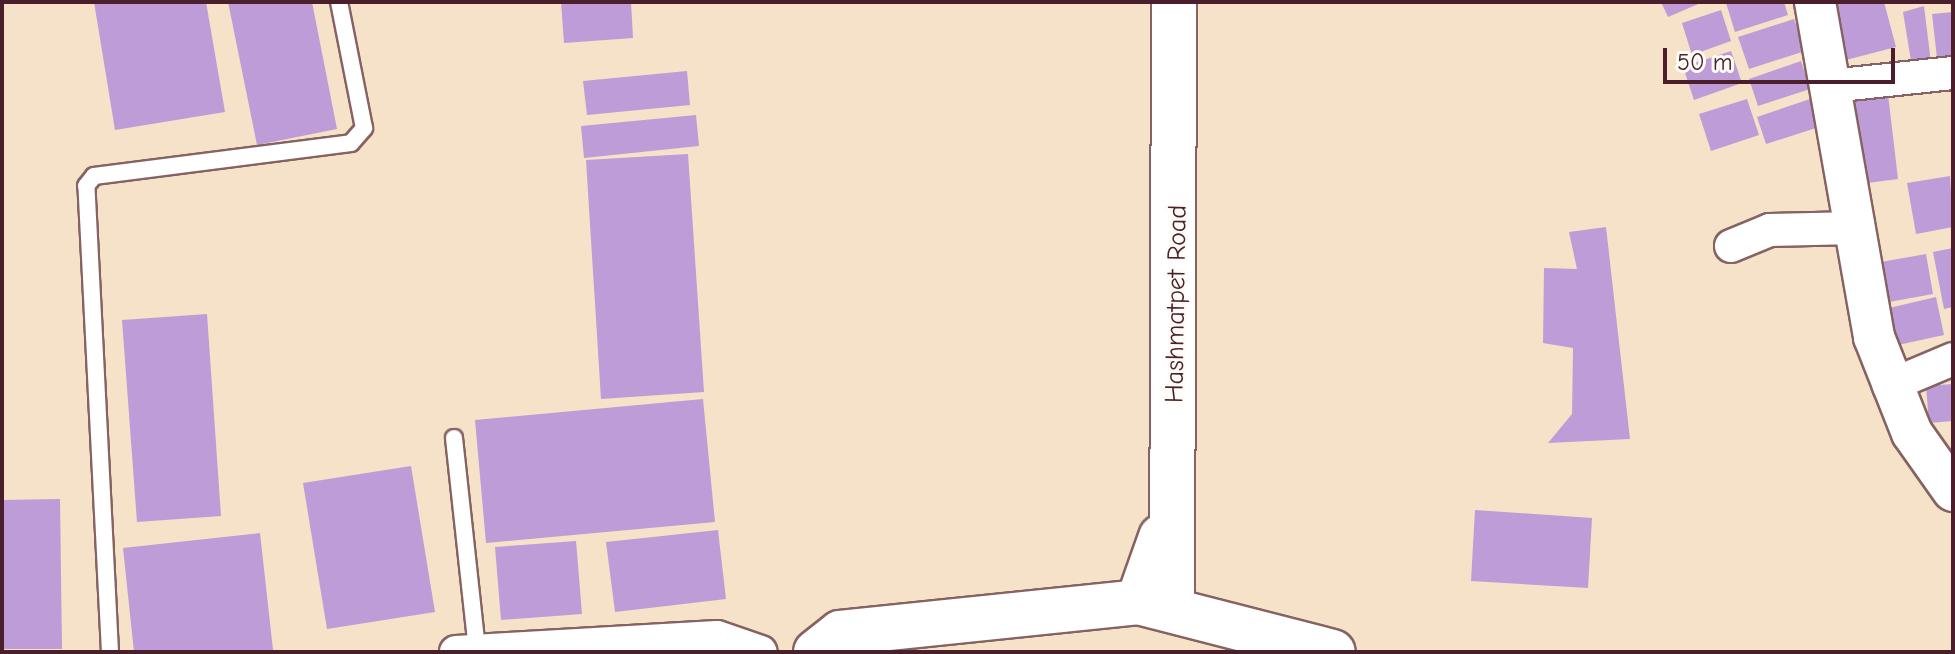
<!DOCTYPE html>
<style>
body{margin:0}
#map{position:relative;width:1955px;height:654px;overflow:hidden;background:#f5e2c8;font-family:"Comic Neue",sans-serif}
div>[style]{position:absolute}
.building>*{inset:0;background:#be9cd8}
.roads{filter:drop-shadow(2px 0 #866362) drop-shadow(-2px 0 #866362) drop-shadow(0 2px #866362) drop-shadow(0 -2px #866362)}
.service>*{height:16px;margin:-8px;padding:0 8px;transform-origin:8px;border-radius:8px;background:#fff}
.minor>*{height:32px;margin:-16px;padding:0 16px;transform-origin:16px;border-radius:16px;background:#fff}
.tertiary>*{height:40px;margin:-20px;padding:0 20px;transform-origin:20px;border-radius:20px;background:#fff}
.secondary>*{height:44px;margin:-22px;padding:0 22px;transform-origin:22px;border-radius:22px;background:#fff}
span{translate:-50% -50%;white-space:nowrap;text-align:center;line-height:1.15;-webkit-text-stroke:6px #fdfcf7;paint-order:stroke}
.street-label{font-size:26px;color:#4a1f2b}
.frame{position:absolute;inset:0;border:4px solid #4a1f2b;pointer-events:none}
.scale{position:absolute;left:1663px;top:48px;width:232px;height:36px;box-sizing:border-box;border:4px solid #4a1f2b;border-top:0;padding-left:10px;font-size:24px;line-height:28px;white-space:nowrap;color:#4a1f2b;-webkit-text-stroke:6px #fdfcf7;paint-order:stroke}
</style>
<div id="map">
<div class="building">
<i style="clip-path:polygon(94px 2px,206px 2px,225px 112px,115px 130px)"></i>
<i style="clip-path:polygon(228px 2px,312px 2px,337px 129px,257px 145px)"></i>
<i style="clip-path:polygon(561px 2px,631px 2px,633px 38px,564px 43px)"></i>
<i style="clip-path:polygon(1661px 2px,1703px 2px,1668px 17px)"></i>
<i style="clip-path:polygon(1784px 2px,1788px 15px,1735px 32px,1726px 3px)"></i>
<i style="clip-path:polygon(1826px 2px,1884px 2px,1896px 47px,1842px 61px)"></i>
<i style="clip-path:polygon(1924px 6px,1931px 63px,1911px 61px,1903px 12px)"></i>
<i style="clip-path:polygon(1721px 10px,1731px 41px,1692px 55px,1682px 23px)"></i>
<i style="clip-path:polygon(1953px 12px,1953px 65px,1938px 67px,1932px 14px)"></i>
<i style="clip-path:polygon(1794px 19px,1805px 51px,1749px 69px,1738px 37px)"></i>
<i style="clip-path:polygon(1731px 51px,1742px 83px,1694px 100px,1683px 67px)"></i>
<i style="clip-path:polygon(1801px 61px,1810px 89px,1758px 106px,1749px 79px)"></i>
<i style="clip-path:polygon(687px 71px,690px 105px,587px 115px,583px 81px)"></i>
<i style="clip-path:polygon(1888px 94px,1898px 179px,1860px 184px,1850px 99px)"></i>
<i style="clip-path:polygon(1747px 99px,1759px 135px,1711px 151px,1699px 114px)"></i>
<i style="clip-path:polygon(1810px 99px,1819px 127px,1766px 144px,1757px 117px)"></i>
<i style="clip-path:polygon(696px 115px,699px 146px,584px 158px,581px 126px)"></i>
<i style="clip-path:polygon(688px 154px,704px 392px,601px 399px,586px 160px)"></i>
<i style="clip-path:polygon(1950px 176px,1953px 227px,1916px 234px,1907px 183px)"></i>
<i style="clip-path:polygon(1606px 227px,1630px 439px,1548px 443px,1572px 414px,1573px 348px,1543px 343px,1544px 268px,1577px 269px,1569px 232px)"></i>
<i style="clip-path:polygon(1953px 248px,1953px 307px,1944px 309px,1933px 252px)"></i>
<i style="clip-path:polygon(1926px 254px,1933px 294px,1889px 302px,1881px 262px)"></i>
<i style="clip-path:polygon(1936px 297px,1944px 335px,1898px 345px,1889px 308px)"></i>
<i style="clip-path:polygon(207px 314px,221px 516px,137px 522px,122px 320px)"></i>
<i style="clip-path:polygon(1953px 384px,1953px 421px,1929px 423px,1926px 386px)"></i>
<i style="clip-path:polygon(703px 399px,715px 522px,486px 543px,475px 420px)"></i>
<i style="clip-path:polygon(411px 466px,435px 612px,327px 629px,303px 483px)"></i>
<i style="clip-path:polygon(60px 499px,62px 649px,2px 649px,2px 500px)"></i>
<i style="clip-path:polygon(1475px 510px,1592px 518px,1588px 588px,1471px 581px)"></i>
<i style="clip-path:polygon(718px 530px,726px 599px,615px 612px,606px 542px)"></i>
<i style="clip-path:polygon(260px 533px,273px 650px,134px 652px,123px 548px)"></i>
<i style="clip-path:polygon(576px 541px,582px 614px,501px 620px,495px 547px)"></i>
</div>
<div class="roads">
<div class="service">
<i style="left:454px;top:438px;width:212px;rotate:83.8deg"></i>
<i style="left:110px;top:652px;width:467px;rotate:-92.9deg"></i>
<i style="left:86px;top:186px;width:13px;rotate:-51deg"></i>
<i style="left:94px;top:176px;width:259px;rotate:-7.3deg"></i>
<i style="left:351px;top:143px;width:20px;rotate:-49deg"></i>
<i style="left:364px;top:128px;width:128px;rotate:-101.2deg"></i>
</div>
<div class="minor">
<i style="left:1831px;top:86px;width:123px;rotate:-6.1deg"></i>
<i style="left:1731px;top:246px;width:42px;rotate:-22.3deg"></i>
<i style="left:1770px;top:230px;width:86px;rotate:-1.3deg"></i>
<i style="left:1889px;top:386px;width:69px;rotate:-22.9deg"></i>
<i style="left:456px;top:652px;width:261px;rotate:-3.3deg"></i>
<i style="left:717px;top:637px;width:46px;rotate:18.8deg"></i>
</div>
<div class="tertiary">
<i style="left:1815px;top:2px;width:340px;rotate:80deg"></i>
<i style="left:1874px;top:337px;width:103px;rotate:68.4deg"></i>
<i style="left:1912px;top:433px;width:71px;rotate:54.7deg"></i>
</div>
<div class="secondary">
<i style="left:1138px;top:602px;width:69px;rotate:-70.5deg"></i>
<i style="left:1172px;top:606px;width:604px;rotate:-89.81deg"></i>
<i style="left:816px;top:652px;width:31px;rotate:-38deg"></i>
<i style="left:840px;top:633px;width:300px;rotate:-5.9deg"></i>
<i style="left:1138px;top:602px;width:201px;rotate:14.4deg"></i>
</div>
</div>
<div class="street-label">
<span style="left:1177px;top:304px;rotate:-89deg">Hashmatpet Road</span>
</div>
<div class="frame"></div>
<div class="scale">50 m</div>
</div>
